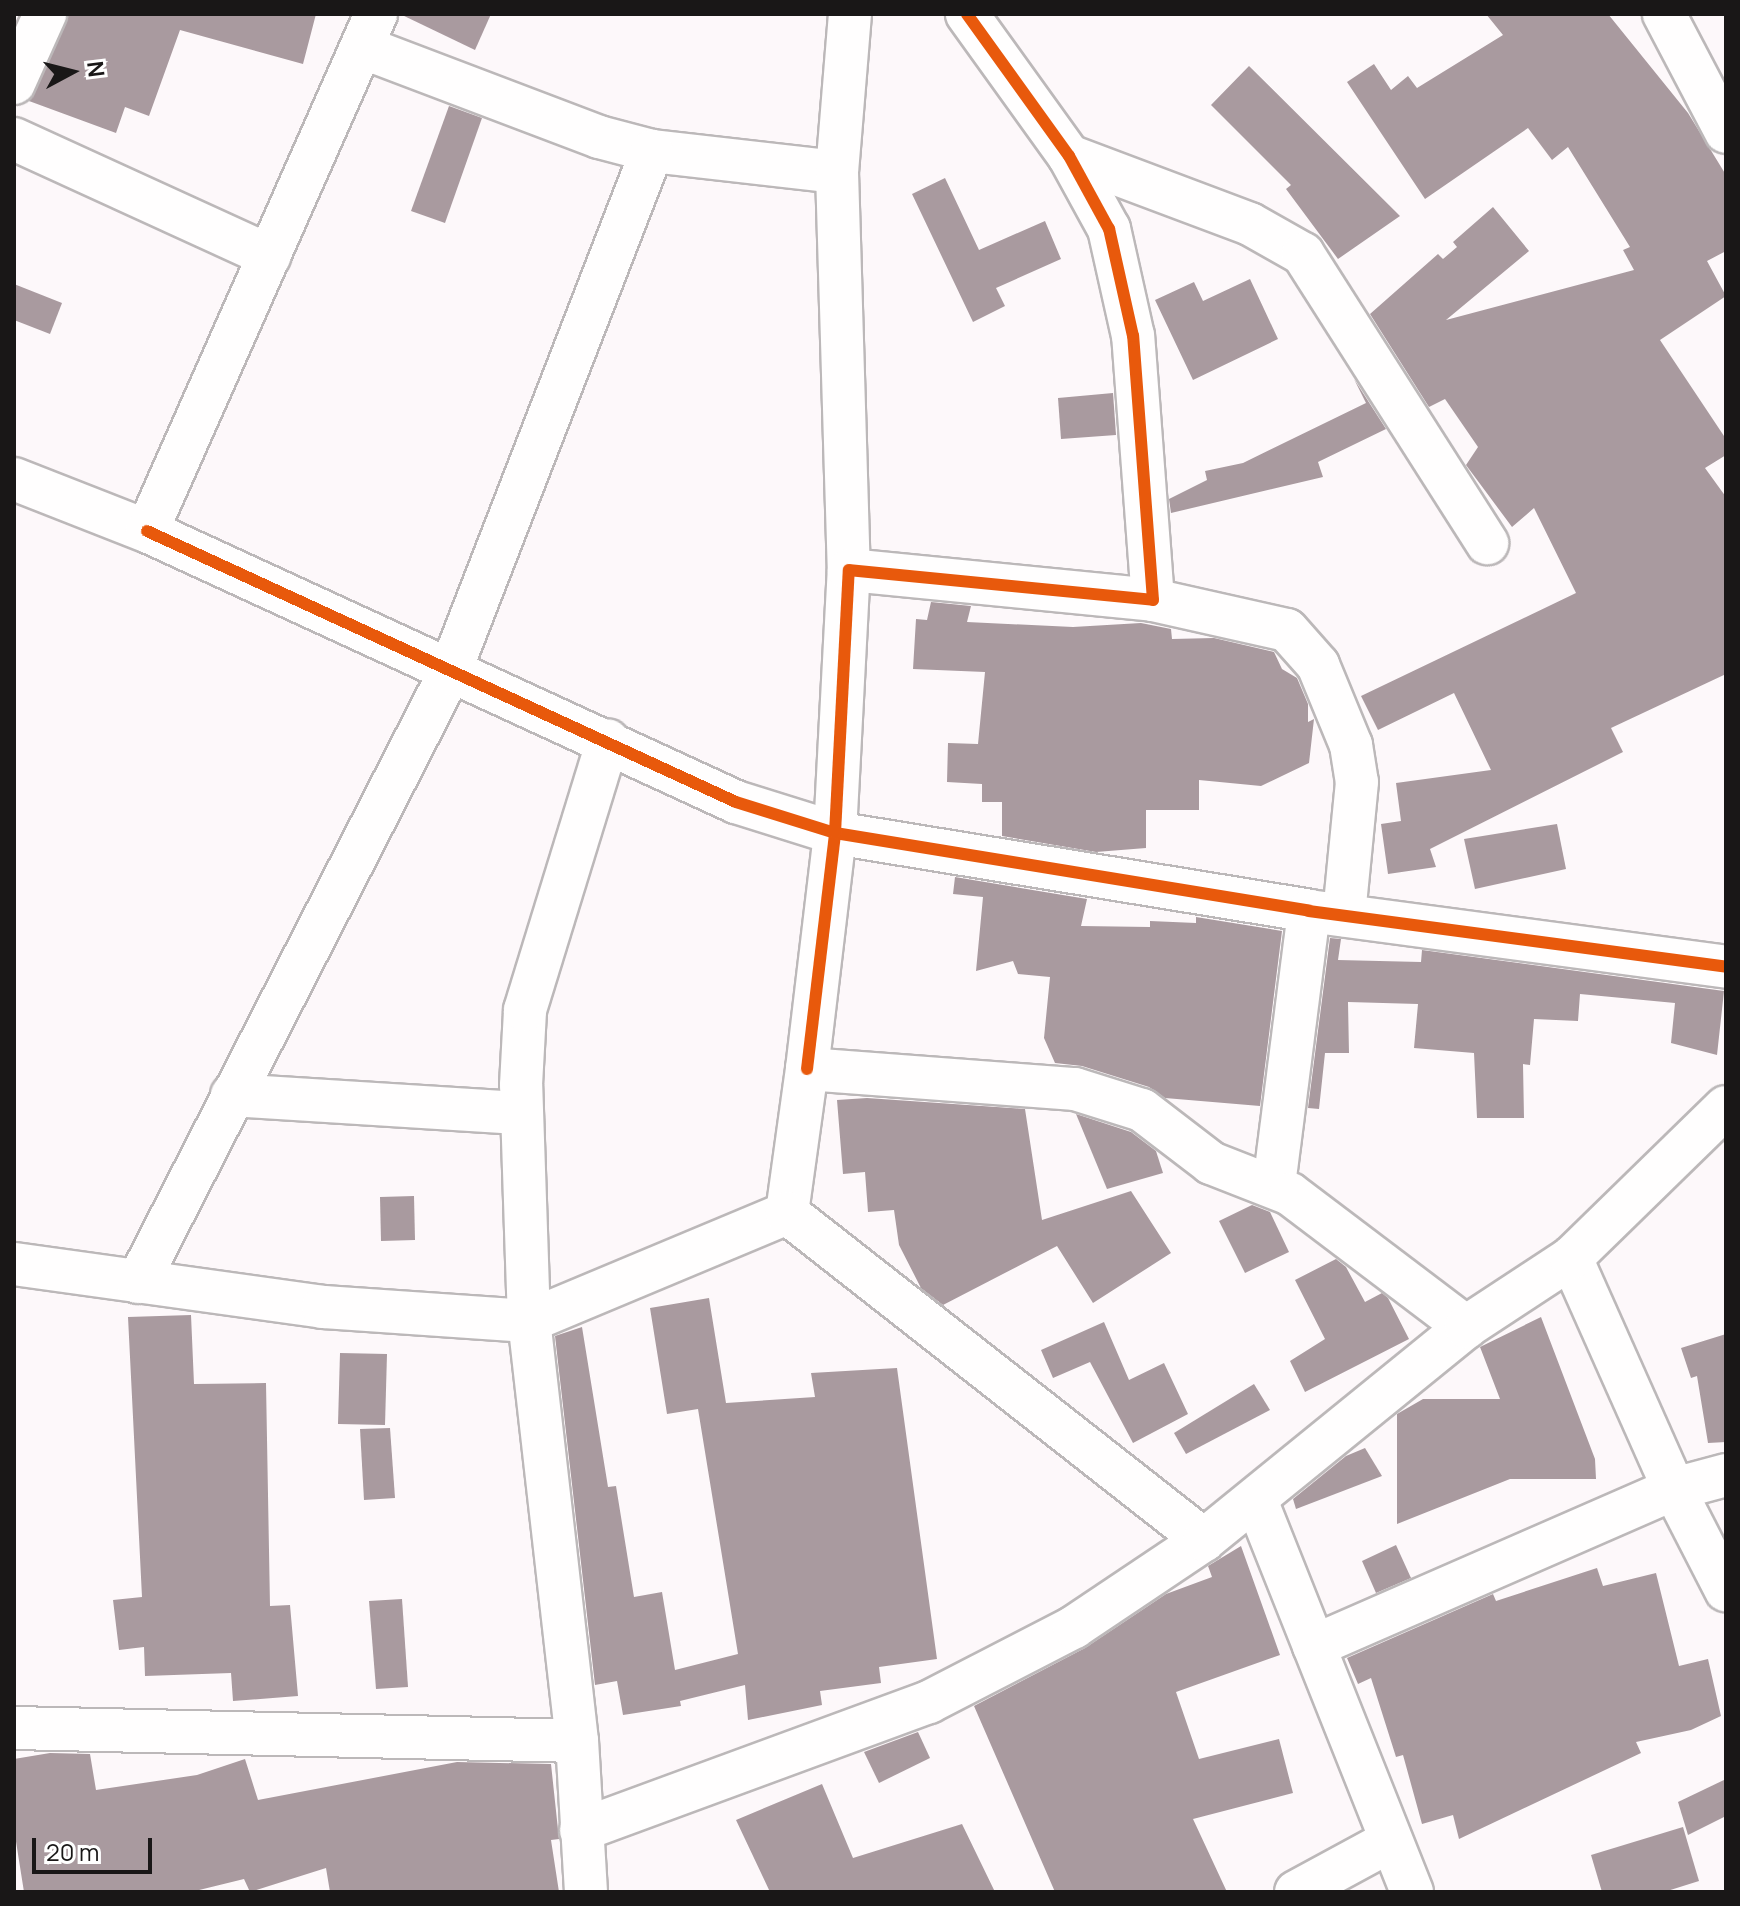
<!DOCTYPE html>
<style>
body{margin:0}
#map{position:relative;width:1740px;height:1906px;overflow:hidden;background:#fdf8fa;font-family:Manrope,sans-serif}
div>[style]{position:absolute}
.building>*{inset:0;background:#a99a9f}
.roads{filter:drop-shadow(2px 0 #bcb8b9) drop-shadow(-2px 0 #bcb8b9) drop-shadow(0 2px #bcb8b9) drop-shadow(0 -2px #bcb8b9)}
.street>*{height:42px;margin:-21px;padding:0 21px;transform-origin:21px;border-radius:21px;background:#fffefe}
.cycleway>*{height:12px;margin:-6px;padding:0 6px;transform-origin:6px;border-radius:6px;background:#e8590c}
span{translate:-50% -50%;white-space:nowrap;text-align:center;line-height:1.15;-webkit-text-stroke:8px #fff;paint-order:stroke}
.frame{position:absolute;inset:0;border:16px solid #191717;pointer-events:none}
.north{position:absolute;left:32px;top:32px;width:80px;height:80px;-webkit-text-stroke:6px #fff;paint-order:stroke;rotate:83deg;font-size:22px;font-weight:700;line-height:32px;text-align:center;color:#191717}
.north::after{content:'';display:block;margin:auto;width:28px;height:36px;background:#191717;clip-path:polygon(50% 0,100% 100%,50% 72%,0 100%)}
.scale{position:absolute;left:32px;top:1838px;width:120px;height:36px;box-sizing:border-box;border:4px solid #191717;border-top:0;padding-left:10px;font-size:24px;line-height:28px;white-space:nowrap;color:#191717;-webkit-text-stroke:6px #fff;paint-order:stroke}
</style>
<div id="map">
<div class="building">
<i style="clip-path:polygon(69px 14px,316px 14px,303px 64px,180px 30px,149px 116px,125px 107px,116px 133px,29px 101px)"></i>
<i style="clip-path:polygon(400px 14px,491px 14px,475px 50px)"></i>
<i style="clip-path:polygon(1486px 14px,1608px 14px,1688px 113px,1726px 175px,1726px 251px,1707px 261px,1726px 296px,1660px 340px,1726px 439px,1726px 455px,1705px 468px,1726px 497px,1726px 674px,1611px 728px,1623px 752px,1430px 849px,1436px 867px,1388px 874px,1381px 824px,1401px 821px,1396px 783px,1491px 770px,1454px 693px,1378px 730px,1361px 696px,1576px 593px,1534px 508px,1512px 527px,1466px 465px,1478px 447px,1445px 399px,1429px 407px,1370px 314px,1438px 254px,1443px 259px,1457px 247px,1453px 242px,1493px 207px,1529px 251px,1446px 320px,1634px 270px,1623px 250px,1630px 247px,1568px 147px,1552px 160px,1528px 128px,1425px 199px,1347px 82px,1374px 64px,1391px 90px,1408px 76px,1417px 88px,1503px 35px)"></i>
<i style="clip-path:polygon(1249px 66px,1400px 216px,1338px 259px,1286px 189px,1291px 185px,1211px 105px)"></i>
<i style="clip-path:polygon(449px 106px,482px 118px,445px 223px,411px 211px)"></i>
<i style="clip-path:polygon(945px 178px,979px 250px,1045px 221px,1061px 259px,996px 288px,1005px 306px,973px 322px,912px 194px)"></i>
<i style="clip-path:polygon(1250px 279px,1278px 339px,1193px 380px,1155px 300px,1194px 282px,1203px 301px)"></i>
<i style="clip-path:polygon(14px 284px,62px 303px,50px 334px,14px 320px)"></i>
<i style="clip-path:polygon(1354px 379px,1386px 429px,1318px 462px,1323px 477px,1171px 513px,1169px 499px,1207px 480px,1205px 471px,1243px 463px,1366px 403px)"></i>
<i style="clip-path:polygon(1113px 393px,1116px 435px,1061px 439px,1058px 398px)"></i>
<i style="clip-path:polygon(931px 602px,971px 606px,967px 622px,1073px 627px,1141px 623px,1171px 629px,1172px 639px,1214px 638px,1274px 652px,1282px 669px,1297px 678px,1308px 704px,1308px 722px,1314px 719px,1309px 763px,1261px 786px,1199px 780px,1199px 810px,1146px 810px,1146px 848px,1096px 852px,1002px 836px,1002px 802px,982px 802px,982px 784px,947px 782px,948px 743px,978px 744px,985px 672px,913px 669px,916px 619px,927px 620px)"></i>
<i style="clip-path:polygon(1557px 824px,1566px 869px,1475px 889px,1464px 839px)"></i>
<i style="clip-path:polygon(955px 877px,1087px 899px,1081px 926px,1150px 927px,1150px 921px,1196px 923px,1196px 917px,1282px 931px,1260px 1106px,1165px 1098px,1149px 1087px,1082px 1066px,1055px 1063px,1044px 1038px,1050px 977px,1018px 974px,1013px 961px,976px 971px,983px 897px,953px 894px)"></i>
<i style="clip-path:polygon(1330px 938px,1341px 939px,1338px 960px,1421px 962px,1422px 950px,1724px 991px,1717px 1055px,1671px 1043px,1675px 1003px,1580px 994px,1578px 1021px,1534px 1019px,1530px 1065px,1523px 1064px,1524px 1118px,1477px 1118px,1474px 1053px,1414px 1048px,1418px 1004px,1348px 1002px,1349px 1053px,1325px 1053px,1319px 1109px,1308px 1108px)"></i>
<i style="clip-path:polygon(867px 1098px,1025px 1109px,1042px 1220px,1131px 1191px,1171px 1253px,1093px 1303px,1057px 1246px,943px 1305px,921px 1288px,899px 1245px,894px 1210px,868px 1212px,865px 1172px,843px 1174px,837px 1100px)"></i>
<i style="clip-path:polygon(1076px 1114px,1131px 1132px,1156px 1151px,1163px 1173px,1107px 1189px)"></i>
<i style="clip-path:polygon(414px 1196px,415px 1240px,381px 1241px,380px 1197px)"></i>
<i style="clip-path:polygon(1252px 1205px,1270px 1212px,1289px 1252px,1245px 1273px,1219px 1221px)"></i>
<i style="clip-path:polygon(1336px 1259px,1346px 1267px,1365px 1302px,1382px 1293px,1388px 1298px,1409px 1339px,1305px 1392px,1290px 1361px,1325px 1339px,1295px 1280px)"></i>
<i style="clip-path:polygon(709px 1298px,726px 1403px,815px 1397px,811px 1373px,897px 1368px,937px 1659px,879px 1667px,881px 1683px,820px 1691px,822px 1705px,748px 1720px,745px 1685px,680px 1701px,681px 1706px,623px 1715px,617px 1681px,595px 1685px,555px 1336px,582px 1327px,608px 1487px,616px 1486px,634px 1597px,662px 1592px,675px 1670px,738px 1654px,698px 1409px,667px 1414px,650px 1308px)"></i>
<i style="clip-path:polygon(191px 1315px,194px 1384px,266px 1383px,270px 1606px,290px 1605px,298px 1696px,233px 1701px,231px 1673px,145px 1676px,144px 1647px,119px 1650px,113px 1600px,142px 1597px,128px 1317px)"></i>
<i style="clip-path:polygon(1541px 1317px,1595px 1459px,1596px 1479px,1510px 1479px,1397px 1524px,1397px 1414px,1423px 1399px,1500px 1399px,1480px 1347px)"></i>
<i style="clip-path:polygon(1104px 1322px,1129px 1380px,1164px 1363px,1188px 1414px,1133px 1443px,1090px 1362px,1053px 1378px,1041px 1350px)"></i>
<i style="clip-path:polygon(1726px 1334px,1726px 1442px,1708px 1443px,1697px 1376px,1691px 1378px,1681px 1348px)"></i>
<i style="clip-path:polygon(340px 1353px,387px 1354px,385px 1425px,338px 1424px)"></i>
<i style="clip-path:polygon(1254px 1384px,1270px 1410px,1186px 1454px,1174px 1433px)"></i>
<i style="clip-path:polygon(390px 1428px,395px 1498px,364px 1500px,360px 1429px)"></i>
<i style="clip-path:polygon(1365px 1448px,1382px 1476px,1296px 1509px,1293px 1499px,1346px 1456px)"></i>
<i style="clip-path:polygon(1396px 1545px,1411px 1578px,1376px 1593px,1362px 1561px)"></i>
<i style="clip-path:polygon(1241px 1546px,1280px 1655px,1176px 1692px,1199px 1759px,1279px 1739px,1293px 1793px,1193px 1819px,1227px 1892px,1055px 1892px,974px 1706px,1085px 1648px,1166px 1594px,1212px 1577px,1208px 1566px)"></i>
<i style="clip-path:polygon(1597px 1568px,1603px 1586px,1656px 1573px,1679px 1666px,1708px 1659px,1721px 1716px,1691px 1730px,1636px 1742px,1641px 1753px,1459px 1839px,1453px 1815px,1422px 1824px,1403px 1755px,1396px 1757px,1371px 1678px,1358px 1684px,1347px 1658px,1493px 1594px,1496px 1601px)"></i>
<i style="clip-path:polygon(402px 1599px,408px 1687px,376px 1689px,369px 1601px)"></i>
<i style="clip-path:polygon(918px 1732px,930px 1758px,879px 1783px,864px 1752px)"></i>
<i style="clip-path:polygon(50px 1753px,90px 1754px,96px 1790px,197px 1775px,245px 1759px,258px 1800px,457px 1762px,551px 1764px,559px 1839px,551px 1840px,559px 1892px,330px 1892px,326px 1868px,250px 1892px,244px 1879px,191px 1892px,24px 1892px,14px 1829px,14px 1759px)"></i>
<i style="clip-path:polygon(1726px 1779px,1726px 1816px,1688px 1835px,1678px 1802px)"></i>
<i style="clip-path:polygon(822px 1784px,853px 1858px,962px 1824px,995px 1892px,770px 1892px,736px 1820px)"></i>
<i style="clip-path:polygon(1683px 1827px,1699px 1881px,1664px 1892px,1602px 1892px,1591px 1855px)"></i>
</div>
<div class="roads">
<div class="street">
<i style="left:1664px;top:14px;width:133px;rotate:62.3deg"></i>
<i style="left:362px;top:47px;width:254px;rotate:20.8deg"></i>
<i style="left:599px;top:137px;width:55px;rotate:14.8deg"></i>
<i style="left:652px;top:151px;width:186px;rotate:6.5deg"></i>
<i style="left:837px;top:172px;width:398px;rotate:88.3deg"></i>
<i style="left:14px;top:83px;width:76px;rotate:-65.8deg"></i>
<i style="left:14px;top:139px;width:281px;rotate:24.6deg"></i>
<i style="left:1069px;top:156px;width:193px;rotate:20.6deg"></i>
<i style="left:1250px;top:224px;width:61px;rotate:29.5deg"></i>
<i style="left:1303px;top:254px;width:343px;rotate:57.5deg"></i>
<i style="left:837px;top:172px;width:159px;rotate:-85.3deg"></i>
<i style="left:14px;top:479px;width:143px;rotate:21.4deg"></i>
<i style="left:147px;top:531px;width:565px;rotate:-66.11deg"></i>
<i style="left:147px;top:531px;width:648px;rotate:24.71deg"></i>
<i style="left:736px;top:802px;width:104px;rotate:17.4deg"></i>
<i style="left:835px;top:833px;width:480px;rotate:9.3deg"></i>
<i style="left:1309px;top:911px;width:421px;rotate:7.6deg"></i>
<i style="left:1153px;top:600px;width:137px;rotate:12.6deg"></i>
<i style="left:1287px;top:630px;width:47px;rotate:48.5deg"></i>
<i style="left:1318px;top:665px;width:87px;rotate:67.6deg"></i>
<i style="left:1351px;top:745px;width:37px;rotate:81deg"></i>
<i style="left:1357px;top:782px;width:134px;rotate:95.6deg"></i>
<i style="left:807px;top:1069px;width:238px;rotate:-83.2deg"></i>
<i style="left:835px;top:833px;width:263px;rotate:-87deg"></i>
<i style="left:849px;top:570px;width:305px;rotate:5.6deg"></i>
<i style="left:1153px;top:600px;width:265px;rotate:-94.3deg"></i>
<i style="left:1133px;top:336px;width:110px;rotate:-102.6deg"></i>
<i style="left:1109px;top:229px;width:83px;rotate:-118.7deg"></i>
<i style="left:1069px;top:156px;width:175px;rotate:-125.7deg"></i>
<i style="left:232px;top:1095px;width:290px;rotate:3.6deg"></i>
<i style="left:1274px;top:1185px;width:276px;rotate:-82.7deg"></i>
<i style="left:787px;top:1213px;width:145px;rotate:-82.1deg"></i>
<i style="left:807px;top:1069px;width:269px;rotate:4.3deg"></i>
<i style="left:1075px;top:1089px;width:70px;rotate:17.4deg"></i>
<i style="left:1142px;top:1110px;width:87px;rotate:37.5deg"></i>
<i style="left:1211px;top:1163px;width:85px;rotate:21.4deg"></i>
<i style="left:1290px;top:1194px;width:221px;rotate:37.1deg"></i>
<i style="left:1571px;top:1258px;width:253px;rotate:66deg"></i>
<i style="left:1674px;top:1489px;width:114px;rotate:62.8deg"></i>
<i style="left:14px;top:1264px;width:312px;rotate:7.9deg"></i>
<i style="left:323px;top:1307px;width:206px;rotate:3.9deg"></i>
<i style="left:529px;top:1321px;width:280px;rotate:-22.7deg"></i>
<i style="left:787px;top:1213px;width:530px;rotate:38.1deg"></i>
<i style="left:138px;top:1282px;width:683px;rotate:-62.91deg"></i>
<i style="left:449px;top:674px;width:561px;rotate:-68.79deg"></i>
<i style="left:1256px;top:1500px;width:422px;rotate:68.3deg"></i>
<i style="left:1314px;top:1646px;width:393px;rotate:-23.6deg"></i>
<i style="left:1674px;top:1489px;width:54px;rotate:-15.1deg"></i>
<i style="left:14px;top:1728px;width:563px;rotate:1.32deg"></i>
<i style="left:581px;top:1830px;width:371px;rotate:-20.2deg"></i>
<i style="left:929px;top:1702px;width:163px;rotate:-27.3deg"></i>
<i style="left:1074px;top:1627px;width:156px;rotate:-33.8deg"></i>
<i style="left:1204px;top:1540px;width:338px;rotate:-39.1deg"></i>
<i style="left:1466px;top:1327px;width:126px;rotate:-33.3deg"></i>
<i style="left:1571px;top:1258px;width:216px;rotate:-44.3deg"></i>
<i style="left:586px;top:1892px;width:151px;rotate:-93.4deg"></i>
<i style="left:577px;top:1741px;width:423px;rotate:-96.5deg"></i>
<i style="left:529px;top:1321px;width:236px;rotate:-91.9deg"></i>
<i style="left:521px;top:1085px;width:75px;rotate:-86.9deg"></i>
<i style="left:525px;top:1010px;width:282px;rotate:-72.9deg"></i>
<i style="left:1296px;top:1892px;width:107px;rotate:-28.5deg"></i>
</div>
</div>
<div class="cycleway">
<i style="left:147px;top:531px;width:648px;rotate:24.71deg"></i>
<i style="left:736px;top:802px;width:104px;rotate:17.4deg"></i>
<i style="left:835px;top:833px;width:480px;rotate:9.3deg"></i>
<i style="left:1309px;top:911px;width:421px;rotate:7.6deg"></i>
<i style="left:807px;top:1069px;width:238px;rotate:-83.2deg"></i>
<i style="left:835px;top:833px;width:263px;rotate:-87deg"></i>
<i style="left:849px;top:570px;width:305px;rotate:5.6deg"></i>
<i style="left:1153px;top:600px;width:265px;rotate:-94.3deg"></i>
<i style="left:1133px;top:336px;width:110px;rotate:-102.6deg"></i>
<i style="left:1109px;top:229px;width:83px;rotate:-118.7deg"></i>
<i style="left:1069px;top:156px;width:175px;rotate:-125.7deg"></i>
</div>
<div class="frame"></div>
<div class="north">N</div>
<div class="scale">20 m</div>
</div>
